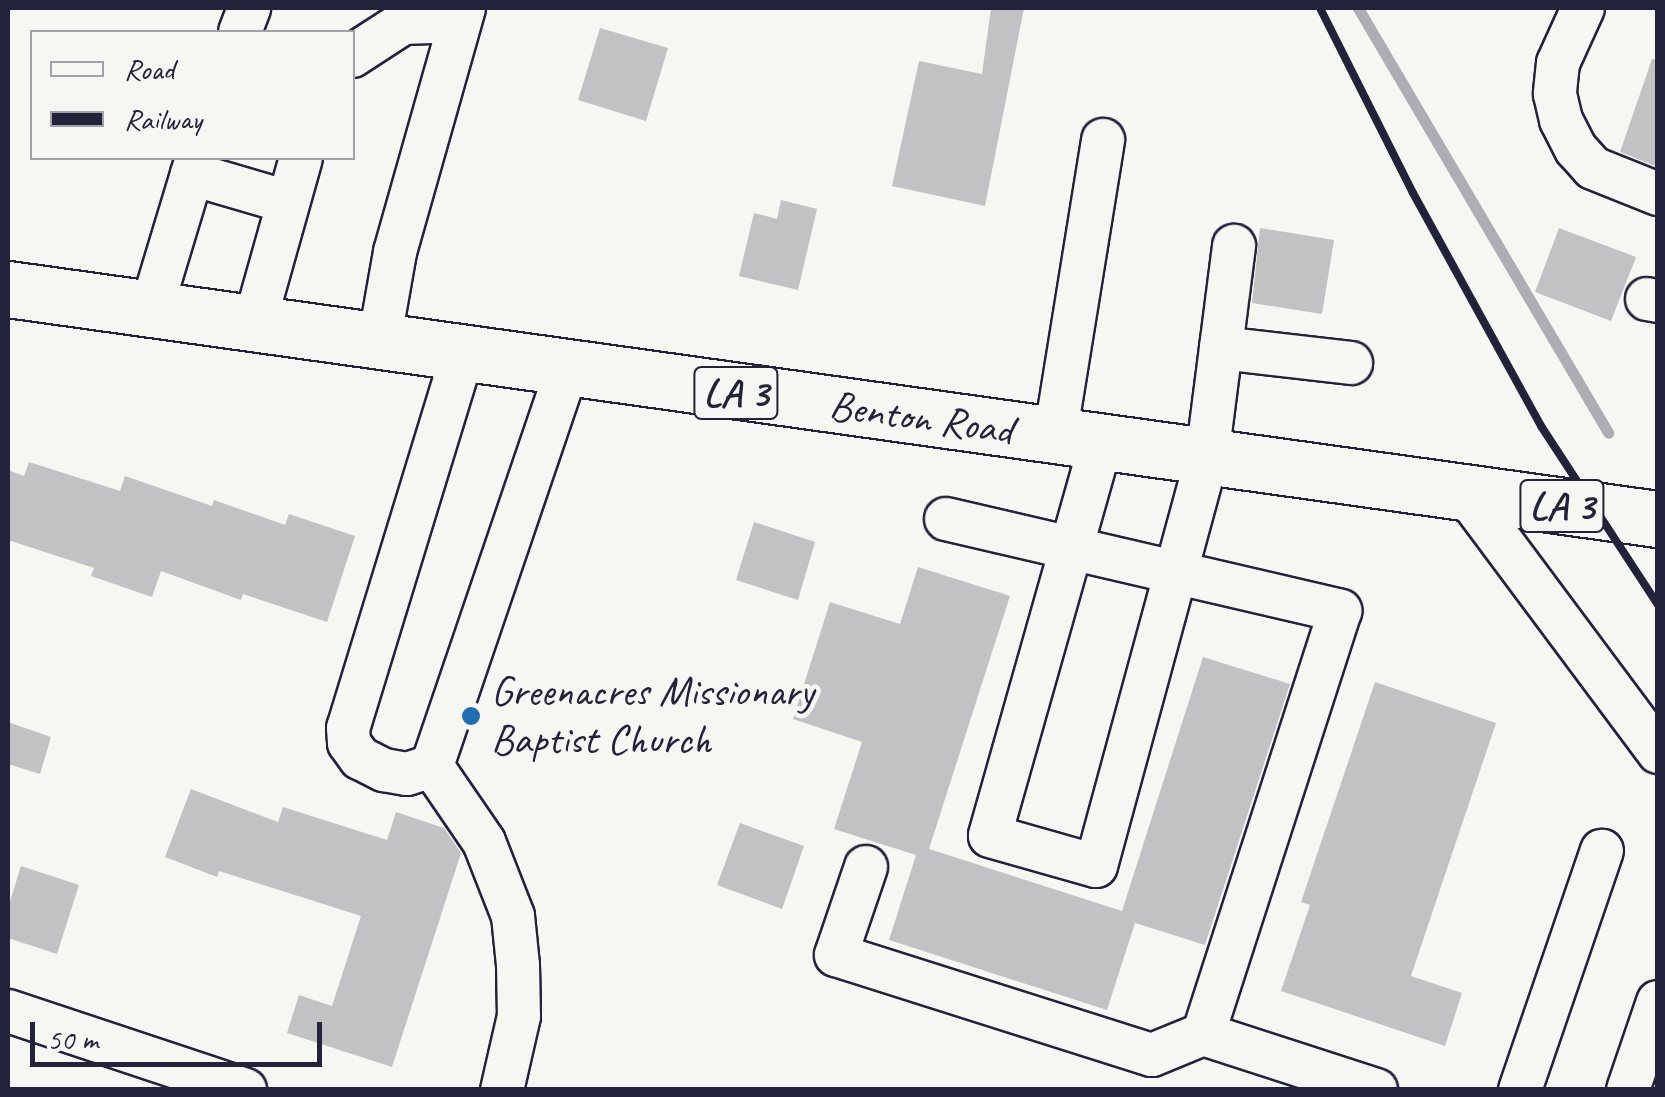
<!DOCTYPE html>
<style>
body{margin:0}
#map{position:relative;width:1665px;height:1097px;overflow:hidden;background:#f6f6f2;font-family:Caveat,sans-serif}
div>[style]{position:absolute}
.stream>*{height:11px;margin:-5.5px;padding:0 5.5px;transform-origin:5.5px;border-radius:5.5px;background:#adadb3}
.building>*{inset:0;background:#c2c2c4}
.roads{filter:drop-shadow(2px 0 #22223b) drop-shadow(-2px 0 #22223b) drop-shadow(0 2px #22223b) drop-shadow(0 -2px #22223b)}
.minor>*{height:42px;margin:-21px;padding:0 21px;transform-origin:21px;border-radius:21px;background:#f6f6f2}
.major>*{height:55px;margin:-27.5px;padding:0 27.5px;transform-origin:27.5px;border-radius:27.5px;background:#f6f6f2}
.rail>*{height:8px;margin:-4px;padding:0 4px;transform-origin:4px;border-radius:4px;background:#22223b}
.dots>*{width:28px;height:28px;translate:-50% -50%;box-sizing:border-box;border:5px solid #f6f6f2;border-radius:50%}
span{translate:-50% -50%;white-space:nowrap;text-align:center;line-height:1.15;-webkit-text-stroke:9px #f6f6f2;paint-order:stroke}
.shield-label span{padding:2px 8px;background:#f6f6f2;border:2px solid;border-radius:8px;-webkit-text-stroke-width:0}
.shield-label{font-size:40px;color:#22223b;font-weight:700}
.street-label{font-size:42px;color:#22223b}
.poi-label{font-size:42px;color:#22223b}
.left{translate:0 -50%;text-align:left}
.frame{position:absolute;inset:0;border:10px solid #22223b;pointer-events:none}
.legend{position:absolute;left:30px;top:30px;width:325px;height:130px;box-sizing:border-box;background:#f6f6f2;border:2px solid #a1a1a9;margin:0;padding:12px 18px;list-style:none;font-size:30px;color:#22223b}
.legend li{display:flex;align-items:center;gap:20px;height:50px}
.legend b{width:50px;border:2px solid #a1a1a9}
.scale{position:absolute;left:30px;top:1022px;width:292px;height:45px;box-sizing:border-box;border:5px solid #22223b;border-top:0;padding-left:12px;font-size:30px;line-height:35px;white-space:nowrap;color:#22223b;-webkit-text-stroke:8px #f6f6f2;paint-order:stroke}
</style>
<div id="map">
<div class="stream">
<i style="left:1358px;top:8px;width:493px;rotate:59.5deg"></i>
</div>
<div class="building">
<i style="clip-path:polygon(991px 8px,1024px 8px,985px 206px,892px 186px,919px 61px,982px 74px)"></i>
<i style="clip-path:polygon(600px 28px,668px 48px,646px 121px,578px 100px)"></i>
<i style="clip-path:polygon(1652px 59px,1658px 60px,1658px 167px,1620px 152px)"></i>
<i style="clip-path:polygon(781px 200px,817px 209px,798px 290px,739px 276px,754px 213px,777px 219px)"></i>
<i style="clip-path:polygon(1260px 228px,1334px 240px,1322px 314px,1252px 303px)"></i>
<i style="clip-path:polygon(1559px 228px,1636px 257px,1611px 321px,1535px 292px)"></i>
<i style="clip-path:polygon(29px 462px,120px 491px,125px 476px,212px 506px,214px 500px,285px 525px,289px 514px,355px 536px,327px 622px,243px 594px,241px 600px,161px 571px,152px 597px,91px 576px,94px 568px,8px 540px,8px 470px,24px 476px)"></i>
<i style="clip-path:polygon(754px 522px,815px 542px,798px 600px,736px 580px)"></i>
<i style="clip-path:polygon(918px 567px,1010px 596px,929px 849px,1122px 911px,1203px 657px,1290px 684px,1205px 945px,1135px 923px,1107px 1010px,889px 940px,916px 855px,834px 829px,862px 742px,793px 719px,830px 602px,900px 624px)"></i>
<i style="clip-path:polygon(1375px 682px,1496px 723px,1411px 976px,1462px 993px,1445px 1046px,1281px 991px,1310px 905px,1301px 902px)"></i>
<i style="clip-path:polygon(8px 722px,51px 737px,40px 774px,8px 764px)"></i>
<i style="clip-path:polygon(191px 789px,278px 822px,283px 807px,387px 840px,396px 812px,444px 828px,461px 853px,392px 1067px,287px 1033px,299px 995px,332px 1006px,361px 916px,219px 871px,217px 877px,165px 857px)"></i>
<i style="clip-path:polygon(740px 823px,804px 846px,782px 909px,717px 885px)"></i>
<i style="clip-path:polygon(21px 866px,79px 885px,57px 954px,8px 938px,8px 908px)"></i>
</div>
<div class="roads">
<div class="minor">
<i style="left:1583px;top:8px;width:60px;rotate:114.4deg"></i>
<i style="left:1558px;top:63px;width:31px;rotate:96deg"></i>
<i style="left:1555px;top:94px;width:27px;rotate:77deg"></i>
<i style="left:1561px;top:120px;width:33px;rotate:63deg"></i>
<i style="left:1576px;top:149px;width:25px;rotate:48deg"></i>
<i style="left:1593px;top:168px;width:70px;rotate:21.8deg"></i>
<i style="left:240px;top:32px;width:26px;rotate:-69deg"></i>
<i style="left:352px;top:56px;width:61px;rotate:-32.9deg"></i>
<i style="left:403px;top:23px;width:57px;rotate:-2deg"></i>
<i style="left:192px;top:174px;width:100px;rotate:16.3deg"></i>
<i style="left:1647px;top:299px;width:11px;rotate:10deg"></i>
<i style="left:151px;top:310px;width:159px;rotate:-73.2deg"></i>
<i style="left:254px;top:325px;width:173px;rotate:-74.3deg"></i>
<i style="left:379px;top:343px;width:92px;rotate:-80deg"></i>
<i style="left:395px;top:252px;width:254px;rotate:-74.2deg"></i>
<i style="left:1221px;top:348px;width:131px;rotate:6.6deg"></i>
<i style="left:462px;top:356px;width:389px;rotate:107deg"></i>
<i style="left:348px;top:728px;width:15px;rotate:86deg"></i>
<i style="left:349px;top:743px;width:19px;rotate:54deg"></i>
<i style="left:360px;top:758px;width:27px;rotate:27deg"></i>
<i style="left:384px;top:770px;width:23px;rotate:10deg"></i>
<i style="left:407px;top:774px;width:26px;rotate:-18deg"></i>
<i style="left:432px;top:766px;width:92px;rotate:55.6deg"></i>
<i style="left:484px;top:842px;width:79px;rotate:68.6deg"></i>
<i style="left:513px;top:916px;width:49px;rotate:84.2deg"></i>
<i style="left:518px;top:965px;width:51px;rotate:88.9deg"></i>
<i style="left:519px;top:1016px;width:76px;rotate:102.9deg"></i>
<i style="left:1055px;top:437px;width:301px;rotate:-80.8deg"></i>
<i style="left:1101px;top:443px;width:408px;rotate:105.8deg"></i>
<i style="left:990px;top:836px;width:110px;rotate:15.8deg"></i>
<i style="left:1096px;top:866px;width:424px;rotate:-74.8deg"></i>
<i style="left:1207px;top:457px;width:213px;rotate:-82.7deg"></i>
<i style="left:1466px;top:494px;width:322px;rotate:53.3deg"></i>
<i style="left:946px;top:519px;width:405px;rotate:13.1deg"></i>
<i style="left:1340px;top:611px;width:445px;rotate:107.9deg"></i>
<i style="left:432px;top:766px;width:418px;rotate:-71.2deg"></i>
<i style="left:866px;top:867px;width:93px;rotate:108.8deg"></i>
<i style="left:836px;top:955px;width:331px;rotate:17.6deg"></i>
<i style="left:1152px;top:1055px;width:55px;rotate:-22.4deg"></i>
<i style="left:1203px;top:1034px;width:182px;rotate:17.9deg"></i>
<i style="left:8px;top:1011px;width:250px;rotate:18.4deg"></i>
<i style="left:1520px;top:1090px;width:253px;rotate:-71.1deg"></i>
<i style="left:1628px;top:1090px;width:93px;rotate:-71.2deg"></i>
</div>
<div class="major">
<i style="left:8px;top:289px;width:1666px;rotate:7.94deg"></i>
</div>
</div>
<div class="rail">
<i style="left:1320px;top:8px;width:207px;rotate:63.3deg"></i>
<i style="left:1413px;top:193px;width:266px;rotate:61.2deg"></i>
<i style="left:1541px;top:426px;width:214px;rotate:56.8deg"></i>
</div>
<div class="dots">
<i style="left:471px;top:716px;background:#1f6fb2"></i>
</div>
<div class="shield-label">
<span style="left:736px;top:393px">LA 3</span>
<span style="left:1562px;top:506px">LA 3</span>
</div>
<div class="street-label">
<span style="left:921px;top:418px;rotate:8deg">Benton Road</span>
</div>
<div class="poi-label">
<span class="left" style="left:491px;top:716px">Greenacres Missionary<br>Baptist Church</span>
</div>
<div class="frame"></div>
<ul class="legend">
<li><b style="height:12px;background:#f6f6f2"></b>Road</li>
<li><b style="height:12px;background:#22223b"></b>Railway</li>
</ul>
<div class="scale">50 m</div>
</div>
